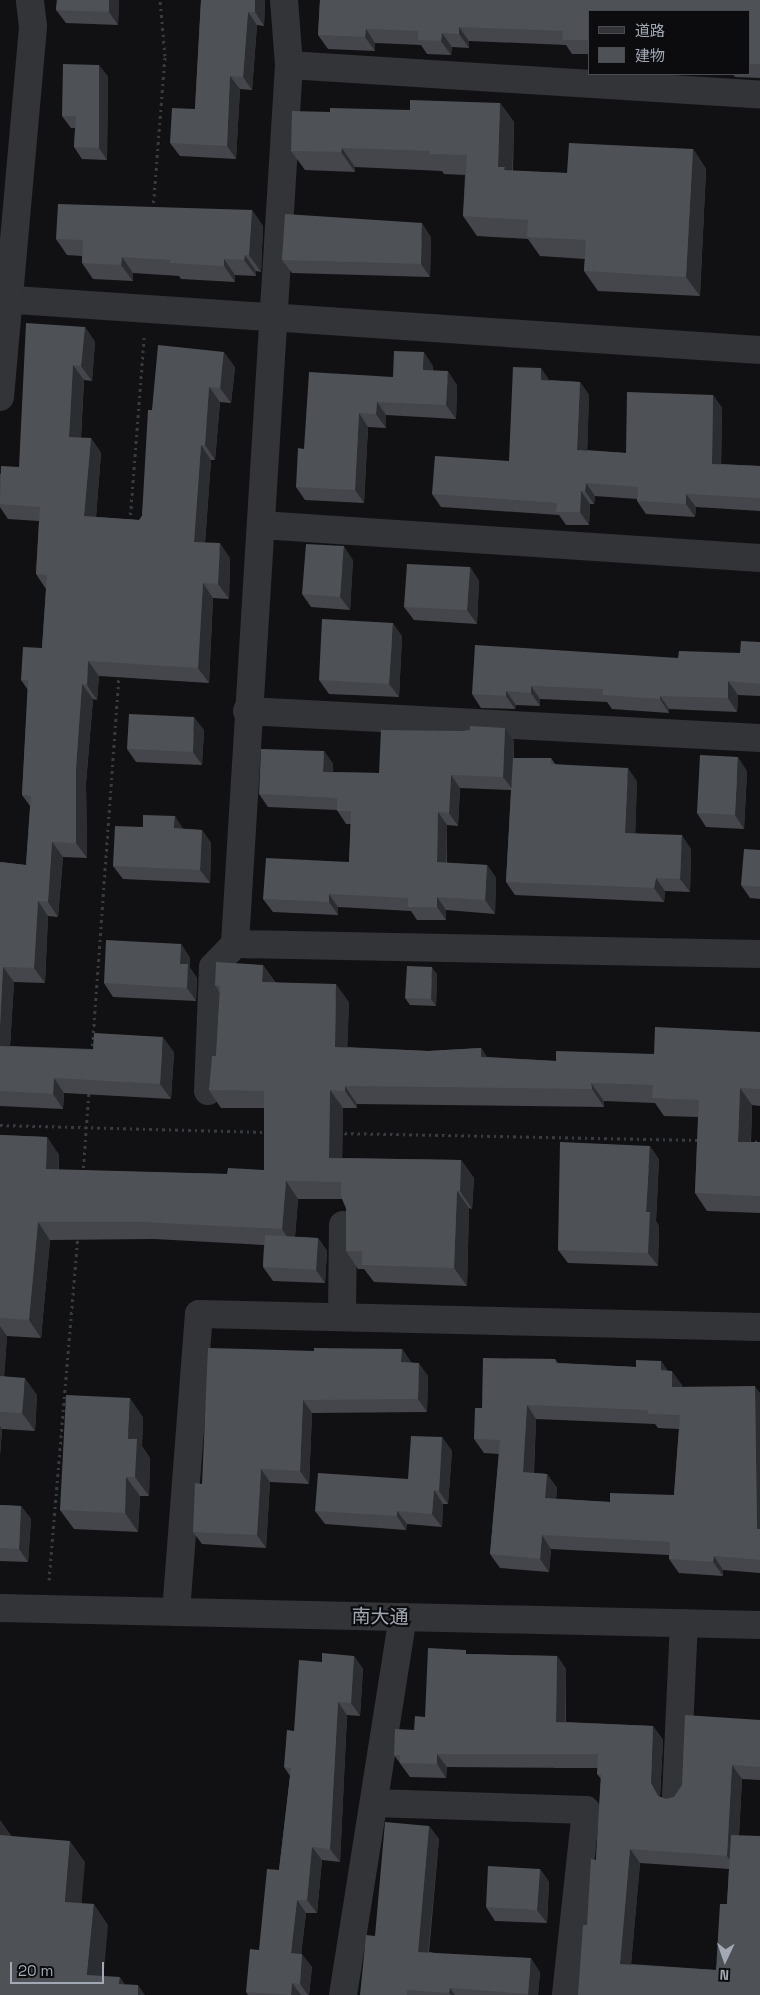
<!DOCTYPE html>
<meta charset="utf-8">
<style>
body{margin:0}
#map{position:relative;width:760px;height:1995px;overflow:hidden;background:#111113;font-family:"Space Grotesk","Noto Sans JP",sans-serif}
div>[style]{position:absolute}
.path>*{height:3px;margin-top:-1.5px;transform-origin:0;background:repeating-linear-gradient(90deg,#383b3f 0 2.5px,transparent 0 6.5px)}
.minor>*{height:28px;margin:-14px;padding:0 14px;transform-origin:14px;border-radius:14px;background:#323438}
.wall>*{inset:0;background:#44464b}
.shaded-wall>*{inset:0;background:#2b2d30}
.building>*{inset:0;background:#4e5156}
span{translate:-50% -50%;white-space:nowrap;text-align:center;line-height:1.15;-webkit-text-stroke:4.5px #0c0c0e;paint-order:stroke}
.street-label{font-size:19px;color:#a2a9b4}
.legend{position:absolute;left:588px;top:10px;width:162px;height:65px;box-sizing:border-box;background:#0c0c0e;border:1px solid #484b50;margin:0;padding:6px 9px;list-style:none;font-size:15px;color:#a2a9b4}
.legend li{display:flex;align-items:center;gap:10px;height:25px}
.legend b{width:25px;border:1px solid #484b50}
.north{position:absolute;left:700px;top:1935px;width:50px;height:50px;-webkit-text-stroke:4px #0c0c0e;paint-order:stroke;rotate:183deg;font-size:14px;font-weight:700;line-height:20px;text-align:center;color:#a2a9b4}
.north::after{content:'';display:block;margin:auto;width:18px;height:22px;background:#a2a9b4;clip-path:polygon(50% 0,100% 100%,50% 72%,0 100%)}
.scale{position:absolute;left:10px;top:1962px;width:94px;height:22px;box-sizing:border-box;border:2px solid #a2a9b4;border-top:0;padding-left:6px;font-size:15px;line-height:18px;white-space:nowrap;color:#a2a9b4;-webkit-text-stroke:4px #0c0c0e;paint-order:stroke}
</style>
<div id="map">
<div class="path">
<i style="left:153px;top:209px;width:153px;rotate:-85.5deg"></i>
<i style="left:165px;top:56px;width:56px;rotate:-95.1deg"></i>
<i style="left:130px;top:521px;width:184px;rotate:-85.6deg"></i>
<i style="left:92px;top:1052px;width:379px;rotate:-85.9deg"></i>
<i style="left:0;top:1125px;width:267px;rotate:1.5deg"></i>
<i style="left:338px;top:1133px;width:361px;rotate:1.1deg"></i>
<i style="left:748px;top:1141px;width:12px;rotate:5deg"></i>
<i style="left:83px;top:1174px;width:83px;rotate:-85.9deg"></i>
<i style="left:49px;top:1580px;width:346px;rotate:-85.2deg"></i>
</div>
<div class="minor">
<i style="left:284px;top:0;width:65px;rotate:85.6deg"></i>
<i style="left:289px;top:65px;width:881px;rotate:93.52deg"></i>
<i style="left:235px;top:944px;width:525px;rotate:1.09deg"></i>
<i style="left:289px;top:65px;width:472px;rotate:3.6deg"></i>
<i style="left:0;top:299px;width:762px;rotate:3.84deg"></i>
<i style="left:0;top:397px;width:372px;rotate:-84.9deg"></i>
<i style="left:33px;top:26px;width:26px;rotate:-97deg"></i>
<i style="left:261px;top:525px;width:500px;rotate:3.78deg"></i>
<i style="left:247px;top:711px;width:514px;rotate:3.01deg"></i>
<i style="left:208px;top:1091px;width:124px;rotate:-87.7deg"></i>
<i style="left:213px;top:967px;width:32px;rotate:-46deg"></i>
<i style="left:342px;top:1317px;width:92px;rotate:-89.4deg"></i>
<i style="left:0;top:1608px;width:760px;rotate:1.28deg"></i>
<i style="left:176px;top:1612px;width:299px;rotate:-85.6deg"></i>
<i style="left:199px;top:1314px;width:561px;rotate:1.33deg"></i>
<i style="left:676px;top:1797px;width:174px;rotate:-87.4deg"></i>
<i style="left:374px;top:1803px;width:212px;rotate:1.9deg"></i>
<i style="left:586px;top:1810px;width:186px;rotate:96.2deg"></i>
<i style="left:343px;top:1995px;width:383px;rotate:-81deg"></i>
</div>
<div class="wall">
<i style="clip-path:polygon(57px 0,119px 0,118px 25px,66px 23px,56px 10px)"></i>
<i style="clip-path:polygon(201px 0,265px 0,264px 26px,257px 25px,252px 90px,240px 89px,236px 159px,180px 156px,170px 143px,195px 109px)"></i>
<i style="clip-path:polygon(320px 0,760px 0,760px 78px,735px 77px,733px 74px,749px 74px,749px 11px,589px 11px,589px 54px,572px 54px,566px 45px,469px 41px,469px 48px,452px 47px,451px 55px,427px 54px,421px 45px,375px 43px,375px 51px,328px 49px,318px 35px)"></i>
<i style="clip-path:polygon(108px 76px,107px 160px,82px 159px,74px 147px,75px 128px,71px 128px,62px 116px)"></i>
<i style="clip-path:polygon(500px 103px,514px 122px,513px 171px,567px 173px,693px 149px,706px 169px,700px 296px,598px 291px,584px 271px,585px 259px,540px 256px,528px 239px,477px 236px,463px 216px,465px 175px,444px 174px,442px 171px,355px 167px,355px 172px,305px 170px,291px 151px,330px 112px,410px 110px)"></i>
<i style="clip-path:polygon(252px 210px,263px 226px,261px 272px,256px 271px,256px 276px,235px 275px,235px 282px,181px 279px,179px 276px,133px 273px,133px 281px,93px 279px,82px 263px,82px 256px,67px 255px,56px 239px)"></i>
<i style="clip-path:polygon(431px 237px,430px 277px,292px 273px,282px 260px)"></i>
<i style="clip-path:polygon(85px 327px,95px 342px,92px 381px,84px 380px,81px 438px,91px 438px,101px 453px,96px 517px,139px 520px,142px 516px,152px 410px,235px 367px,231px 403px,220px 402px,215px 460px,211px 460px,205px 543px,230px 558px,229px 599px,213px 598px,209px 683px,99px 676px,97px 700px,93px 699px,86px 783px,87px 858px,63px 857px,58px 917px,48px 916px,45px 983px,14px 982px,10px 1046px,174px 1052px,171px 1099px,64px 1093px,63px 1109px,0 1106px,0 862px,26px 865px,30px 806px,22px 795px,28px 690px,21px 680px,42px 648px,46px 589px,36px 574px,39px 521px,8px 519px,0 507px,0 474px,19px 467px)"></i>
<i style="clip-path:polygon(433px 366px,433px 370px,457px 385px,456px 419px,386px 415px,386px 428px,368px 427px,364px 503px,305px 500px,296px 487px,304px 449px,393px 377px)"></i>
<i style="clip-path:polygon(550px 380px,580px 382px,589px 395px,587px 450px,626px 453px,713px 395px,722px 408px,721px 464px,760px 466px,760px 511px,696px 507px,695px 517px,646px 514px,637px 501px,637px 499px,595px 496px,594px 504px,590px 504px,589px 525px,566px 525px,559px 515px,441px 507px,432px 494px,509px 461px)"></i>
<i style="clip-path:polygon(353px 560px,350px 610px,311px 607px,302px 594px)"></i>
<i style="clip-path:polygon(470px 567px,479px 581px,477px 624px,414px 620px,404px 607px)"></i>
<i style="clip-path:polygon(402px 636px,399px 697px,329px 694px,319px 680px)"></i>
<i style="clip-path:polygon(760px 642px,760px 696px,738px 695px,737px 712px,669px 709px,669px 713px,612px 709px,607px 702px,540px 699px,540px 706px,516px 705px,515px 709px,481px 708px,472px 694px,678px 658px,740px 653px)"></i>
<i style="clip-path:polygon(505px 728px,514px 741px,514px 758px,551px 758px,555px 764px,637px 781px,635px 833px,691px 849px,690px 892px,665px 891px,664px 902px,515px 895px,506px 882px,511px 790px,460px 788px,458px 826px,447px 825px,447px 863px,487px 865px,496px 878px,495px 914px,446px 910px,446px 920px,417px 920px,411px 911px,338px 907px,338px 915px,273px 912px,263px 899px,349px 862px,351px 824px,346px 824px,337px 810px,268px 807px,259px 794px,324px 751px,333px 764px,333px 772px,379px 773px,462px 731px)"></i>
<i style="clip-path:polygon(204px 730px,202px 765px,136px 762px,127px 749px)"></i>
<i style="clip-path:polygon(747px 771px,744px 829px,706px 827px,697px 813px)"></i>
<i style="clip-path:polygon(183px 829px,202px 830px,211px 843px,210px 883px,123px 879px,113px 866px)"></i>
<i style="clip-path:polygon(760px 850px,760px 899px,750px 898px,741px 885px)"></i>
<i style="clip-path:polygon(181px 944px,190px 958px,190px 968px,197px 978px,196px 1001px,113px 997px,104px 983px)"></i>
<i style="clip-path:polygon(263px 965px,275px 982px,349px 1002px,347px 1047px,428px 1051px,481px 1048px,487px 1057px,556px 1061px,654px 1054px,760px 1032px,760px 1106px,752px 1105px,751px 1142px,760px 1142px,760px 1213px,707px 1211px,695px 1193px,698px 1117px,664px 1116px,655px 1103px,604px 1101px,604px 1107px,357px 1104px,357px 1108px,343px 1108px,342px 1158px,461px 1160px,474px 1178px,472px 1209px,469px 1208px,467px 1286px,374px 1282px,364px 1269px,358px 1269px,346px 1251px,346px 1208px,342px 1199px,298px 1199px,295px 1237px,318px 1238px,327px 1251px,325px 1283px,273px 1281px,263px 1267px,264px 1245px,154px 1239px,50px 1240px,41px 1338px,7px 1336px,4px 1376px,37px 1395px,35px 1431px,2px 1429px,0 1455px,0 1135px,47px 1137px,59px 1155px,59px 1170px,227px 1174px,264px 1170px,264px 1108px,221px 1108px,209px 1090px,216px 1056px,220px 993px,215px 985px)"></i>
<i style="clip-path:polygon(437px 974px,436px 1006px,410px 1005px,405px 998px)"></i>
<i style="clip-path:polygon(659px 1159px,656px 1221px,659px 1226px,658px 1266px,568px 1263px,558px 1250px)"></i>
<i style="clip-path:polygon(402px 1349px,411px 1362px,428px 1376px,427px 1412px,312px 1413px,309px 1484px,270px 1482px,266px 1548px,202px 1544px,193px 1532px,202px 1484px,314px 1351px)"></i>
<i style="clip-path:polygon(evenodd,555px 1359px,558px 1363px,636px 1367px,661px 1361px,668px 1371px,682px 1385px,682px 1387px,760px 1393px,760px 1573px,723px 1570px,723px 1576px,679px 1573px,669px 1559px,669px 1555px,551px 1549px,549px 1572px,500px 1568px,490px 1554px,499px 1454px,484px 1453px,474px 1439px,482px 1408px,555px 1359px,536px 1419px,655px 1424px,658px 1428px,679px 1429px,674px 1495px,610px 1502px,556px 1499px,557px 1488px,547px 1474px,534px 1473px,536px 1419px)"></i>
<i style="clip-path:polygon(143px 1417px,142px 1446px,150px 1458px,149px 1496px,140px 1496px,138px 1532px,74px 1529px,60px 1510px)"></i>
<i style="clip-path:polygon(442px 1437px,452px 1451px,448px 1504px,443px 1504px,442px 1527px,407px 1524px,406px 1530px,325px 1524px,315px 1511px,408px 1479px)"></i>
<i style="clip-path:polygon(0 1505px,21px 1506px,31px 1519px,28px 1562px,0 1561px)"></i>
<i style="clip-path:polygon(evenodd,469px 1654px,557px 1656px,566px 1669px,566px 1722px,653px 1726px,663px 1740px,660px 1797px,666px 1799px,674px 1797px,760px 1720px,760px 1780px,742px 1779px,739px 1835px,760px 1995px,578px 1995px,596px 1860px,601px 1779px,597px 1774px,598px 1768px,447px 1767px,446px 1778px,410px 1777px,394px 1755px,425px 1717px,469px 1654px,640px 1863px,729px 1869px,727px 1904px,716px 1970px,631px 1964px,640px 1863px)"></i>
<i style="clip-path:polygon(354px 1656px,363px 1669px,360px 1716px,347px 1715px,340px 1862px,322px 1860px,317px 1913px,306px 1913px,301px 1954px,312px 1967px,309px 1995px,248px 1995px,246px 1992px,259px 1950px,279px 1870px,290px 1776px,284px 1767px,322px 1662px)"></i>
<i style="clip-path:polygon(429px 1826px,439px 1839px,429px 1952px,540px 1972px,538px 1995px,360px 1995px,375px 1936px)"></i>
<i style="clip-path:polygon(540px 1869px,549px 1882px,547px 1923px,495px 1921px,486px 1907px)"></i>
</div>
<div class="shaded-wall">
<i style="clip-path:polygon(109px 0,119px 0,118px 25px,109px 12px)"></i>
<i style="clip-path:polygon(255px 0,265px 0,264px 26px,255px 12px)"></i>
<i style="clip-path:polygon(248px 12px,257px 25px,252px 90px,243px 77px)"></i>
<i style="clip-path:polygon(459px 27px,469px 41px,469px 48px,459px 34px)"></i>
<i style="clip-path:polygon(366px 29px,375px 43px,375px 51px,365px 37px)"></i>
<i style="clip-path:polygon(442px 33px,452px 47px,451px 55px,441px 41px)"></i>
<i style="clip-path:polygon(99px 65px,108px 76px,107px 160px,99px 148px)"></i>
<i style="clip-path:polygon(230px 76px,240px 89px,236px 159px,227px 146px)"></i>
<i style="clip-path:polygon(500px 103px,514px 122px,512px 178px,498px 167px)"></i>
<i style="clip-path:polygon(342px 148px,355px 167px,355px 172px,341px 152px)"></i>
<i style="clip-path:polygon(693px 149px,706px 169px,700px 296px,686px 277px)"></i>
<i style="clip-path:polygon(252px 210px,263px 226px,261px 272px,249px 255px)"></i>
<i style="clip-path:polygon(422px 223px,431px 237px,430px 277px,421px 264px)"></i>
<i style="clip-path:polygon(245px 255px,256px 271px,256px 276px,244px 260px)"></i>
<i style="clip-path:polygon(122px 257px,133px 273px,133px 281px,121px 265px)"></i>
<i style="clip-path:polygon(224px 259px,235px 275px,235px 282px,224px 266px)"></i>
<i style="clip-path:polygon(85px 327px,95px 342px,92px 381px,81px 366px)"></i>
<i style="clip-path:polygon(224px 352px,235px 367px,231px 403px,220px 388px)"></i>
<i style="clip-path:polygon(424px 352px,433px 366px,432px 383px,423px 370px)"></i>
<i style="clip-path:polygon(73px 365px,84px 380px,80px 452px,69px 437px)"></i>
<i style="clip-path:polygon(541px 368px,550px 381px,541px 380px)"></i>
<i style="clip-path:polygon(448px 371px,457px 385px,456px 419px,446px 405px)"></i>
<i style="clip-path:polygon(580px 382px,589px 395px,587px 463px,577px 450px)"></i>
<i style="clip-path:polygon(209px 387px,220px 402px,215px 460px,205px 445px)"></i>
<i style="clip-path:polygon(713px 395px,722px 408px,721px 477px,712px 464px)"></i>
<i style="clip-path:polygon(377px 402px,386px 415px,386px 428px,376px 414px)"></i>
<i style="clip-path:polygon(359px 413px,368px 427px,364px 503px,355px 490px)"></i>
<i style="clip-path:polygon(91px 438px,101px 453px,95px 531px,84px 516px)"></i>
<i style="clip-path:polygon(201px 445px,211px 460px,204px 557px,194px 542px)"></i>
<i style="clip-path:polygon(586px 483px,595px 496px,594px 504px,585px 491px)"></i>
<i style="clip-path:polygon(581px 491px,590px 504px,589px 525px,580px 512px)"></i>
<i style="clip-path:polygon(686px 494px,696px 507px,695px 517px,686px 504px)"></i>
<i style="clip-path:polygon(220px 543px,230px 558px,229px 599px,218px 584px)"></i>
<i style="clip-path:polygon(344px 546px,353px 560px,350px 610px,340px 597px)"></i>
<i style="clip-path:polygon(470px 567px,479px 581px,477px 624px,467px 610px)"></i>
<i style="clip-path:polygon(203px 583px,213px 598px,209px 683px,198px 668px)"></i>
<i style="clip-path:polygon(393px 623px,402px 636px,399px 697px,389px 684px)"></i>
<i style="clip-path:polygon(88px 661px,99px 676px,97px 700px,87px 685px)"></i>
<i style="clip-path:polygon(728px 681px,738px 695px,737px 712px,728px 698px)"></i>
<i style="clip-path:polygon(82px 684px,93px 699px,86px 783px,87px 858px,76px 843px,76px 768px)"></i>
<i style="clip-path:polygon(531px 686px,540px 699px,540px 706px,531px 693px)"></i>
<i style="clip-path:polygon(506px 691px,516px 705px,515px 709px,506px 696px)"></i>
<i style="clip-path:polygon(660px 696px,669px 709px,669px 713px,660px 699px)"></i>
<i style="clip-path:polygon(194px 717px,204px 730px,202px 765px,193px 752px)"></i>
<i style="clip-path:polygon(505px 728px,514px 741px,513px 790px,503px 777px)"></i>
<i style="clip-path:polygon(324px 751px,333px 764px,332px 785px,323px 772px)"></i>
<i style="clip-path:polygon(738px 757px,747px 771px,744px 829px,735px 815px)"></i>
<i style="clip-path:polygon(628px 768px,637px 781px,635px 846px,625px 833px)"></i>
<i style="clip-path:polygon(451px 775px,460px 788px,458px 826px,449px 813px)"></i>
<i style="clip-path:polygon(438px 812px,447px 825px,446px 875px,437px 862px)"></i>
<i style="clip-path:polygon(175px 816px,184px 830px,174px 828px)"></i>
<i style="clip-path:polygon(202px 830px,211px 843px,210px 883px,200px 870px)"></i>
<i style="clip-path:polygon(682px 835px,691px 849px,690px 892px,680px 879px)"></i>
<i style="clip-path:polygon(52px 842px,63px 857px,58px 917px,48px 902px)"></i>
<i style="clip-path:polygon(487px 865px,496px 878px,495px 914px,485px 900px)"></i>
<i style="clip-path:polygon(656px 878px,665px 891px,664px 902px,654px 888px)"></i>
<i style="clip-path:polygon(329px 894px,338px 907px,338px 915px,329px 902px)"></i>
<i style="clip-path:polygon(437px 897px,446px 910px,446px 920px,437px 907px)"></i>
<i style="clip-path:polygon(38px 901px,48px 916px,45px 983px,34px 968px)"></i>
<i style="clip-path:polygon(181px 944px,190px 958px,190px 968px,197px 978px,196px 1001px,187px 988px,180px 964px)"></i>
<i style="clip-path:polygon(263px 965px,275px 983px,262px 982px)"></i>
<i style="clip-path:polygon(3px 967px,14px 982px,9px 1061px,0 1047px,0 1026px)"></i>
<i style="clip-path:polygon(432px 967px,437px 974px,436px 1006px,431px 999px)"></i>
<i style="clip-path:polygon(336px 984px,349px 1002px,347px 1064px,335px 1047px)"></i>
<i style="clip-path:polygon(163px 1037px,174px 1052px,171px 1099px,160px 1084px)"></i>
<i style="clip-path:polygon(481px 1048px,493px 1066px,481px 1057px)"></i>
<i style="clip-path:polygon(54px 1078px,64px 1093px,63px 1109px,53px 1094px)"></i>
<i style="clip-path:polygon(591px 1083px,604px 1101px,604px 1107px,592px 1089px)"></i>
<i style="clip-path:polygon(345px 1086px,357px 1104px,357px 1108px,345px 1091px)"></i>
<i style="clip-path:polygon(740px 1088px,752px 1105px,750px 1159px,738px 1142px)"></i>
<i style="clip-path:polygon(330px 1090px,343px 1108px,342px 1175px,329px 1158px)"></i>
<i style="clip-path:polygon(47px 1137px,59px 1155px,58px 1187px,46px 1169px)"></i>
<i style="clip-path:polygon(650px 1146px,659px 1159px,656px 1221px,659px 1226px,658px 1266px,648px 1253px,646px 1212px)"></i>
<i style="clip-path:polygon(461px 1160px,474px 1178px,472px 1209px,460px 1191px)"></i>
<i style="clip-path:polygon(286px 1181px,298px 1199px,294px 1247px,282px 1229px)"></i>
<i style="clip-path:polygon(457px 1191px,469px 1208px,467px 1286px,454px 1268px)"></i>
<i style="clip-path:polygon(38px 1222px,50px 1240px,41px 1338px,29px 1320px)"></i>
<i style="clip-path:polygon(318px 1238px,327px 1251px,325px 1283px,316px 1270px)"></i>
<i style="clip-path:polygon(0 1326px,7px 1336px,3px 1393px,0 1389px)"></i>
<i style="clip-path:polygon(402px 1349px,411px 1362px,410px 1375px,401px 1362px)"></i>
<i style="clip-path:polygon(661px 1361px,671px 1375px,661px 1370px)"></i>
<i style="clip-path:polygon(419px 1363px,428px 1376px,427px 1412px,418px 1399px)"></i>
<i style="clip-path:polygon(672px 1371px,682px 1385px,682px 1401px,672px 1387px)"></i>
<i style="clip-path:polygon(25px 1378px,37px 1395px,35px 1431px,22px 1413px)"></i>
<i style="clip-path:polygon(755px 1386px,760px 1393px,760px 1532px,757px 1529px)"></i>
<i style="clip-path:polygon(130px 1398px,143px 1417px,142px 1446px,150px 1458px,149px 1496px,135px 1477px,128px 1439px)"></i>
<i style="clip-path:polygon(303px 1400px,312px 1413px,309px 1484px,300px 1471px)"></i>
<i style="clip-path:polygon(527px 1405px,536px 1419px,533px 1486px,523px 1472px)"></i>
<i style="clip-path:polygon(0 1426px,2px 1429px,0 1455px)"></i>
<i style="clip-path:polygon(442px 1437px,452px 1451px,448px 1504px,439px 1491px)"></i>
<i style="clip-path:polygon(261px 1469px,270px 1482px,266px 1548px,257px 1535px)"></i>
<i style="clip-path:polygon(547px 1474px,557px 1488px,555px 1512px,545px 1498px)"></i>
<i style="clip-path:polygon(126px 1477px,140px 1496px,138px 1532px,125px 1513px)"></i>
<i style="clip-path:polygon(434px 1490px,443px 1504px,442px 1527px,432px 1514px)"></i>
<i style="clip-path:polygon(21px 1506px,31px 1519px,28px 1562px,19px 1549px)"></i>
<i style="clip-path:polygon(397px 1511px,407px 1524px,406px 1530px,397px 1516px)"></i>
<i style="clip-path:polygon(542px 1535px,551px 1549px,549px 1572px,540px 1559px)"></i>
<i style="clip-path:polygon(714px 1556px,723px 1570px,723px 1576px,713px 1562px)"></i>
<i style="clip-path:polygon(354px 1656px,363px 1669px,360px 1716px,351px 1703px)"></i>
<i style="clip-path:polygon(557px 1656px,566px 1669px,565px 1736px,556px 1722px)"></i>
<i style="clip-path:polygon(338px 1702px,347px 1715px,340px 1862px,330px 1849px)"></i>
<i style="clip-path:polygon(653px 1726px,663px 1740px,660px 1797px,658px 1796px,651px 1783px)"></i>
<i style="clip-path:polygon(437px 1754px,447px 1767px,446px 1778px,437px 1764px)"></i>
<i style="clip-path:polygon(732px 1765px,742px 1779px,737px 1870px,727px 1856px)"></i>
<i style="clip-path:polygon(0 1820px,11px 1835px,9px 1856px,0 1843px)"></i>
<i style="clip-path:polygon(429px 1826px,439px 1839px,427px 1965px,418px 1952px)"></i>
<i style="clip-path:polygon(70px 1841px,85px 1862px,80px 1923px,65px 1902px)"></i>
<i style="clip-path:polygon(312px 1847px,322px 1860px,317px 1913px,307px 1900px)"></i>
<i style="clip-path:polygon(630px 1849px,640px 1863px,630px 1977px,620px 1964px)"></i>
<i style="clip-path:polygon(540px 1869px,549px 1882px,547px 1923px,537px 1910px)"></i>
<i style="clip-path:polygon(297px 1900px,306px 1913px,300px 1966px,291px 1953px)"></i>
<i style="clip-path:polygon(94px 1904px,108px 1925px,102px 1995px,87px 1975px)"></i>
<i style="clip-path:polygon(302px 1954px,312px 1967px,309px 1995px,308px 1995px,300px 1984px)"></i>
<i style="clip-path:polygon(531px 1958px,540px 1972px,538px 1995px,529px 1995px,528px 1994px)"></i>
<i style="clip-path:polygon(120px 1977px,132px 1995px,119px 1984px)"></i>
<i style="clip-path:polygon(292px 1983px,301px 1995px,291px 1995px)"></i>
<i style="clip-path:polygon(138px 1985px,145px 1995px,138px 1995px)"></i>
<i style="clip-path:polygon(450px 1988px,455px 1995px,451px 1995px,449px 1993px)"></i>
</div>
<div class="building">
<i style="clip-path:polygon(57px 0,109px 0,109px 12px,56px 10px)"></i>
<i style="clip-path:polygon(201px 0,255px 0,255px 12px,248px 12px,243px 77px,230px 76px,227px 146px,170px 143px,172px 108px,195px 109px)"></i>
<i style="clip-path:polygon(320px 0,760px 0,760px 64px,749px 64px,749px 11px,589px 11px,589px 40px,562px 40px,563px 31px,459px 27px,459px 34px,442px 33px,441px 41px,418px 40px,418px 31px,366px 29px,365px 37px,318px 35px)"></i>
<i style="clip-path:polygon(63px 64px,99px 65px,99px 148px,74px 147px,76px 116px,62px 116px)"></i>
<i style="clip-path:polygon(410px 100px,500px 103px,498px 167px,505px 167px,504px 170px,567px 173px,569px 143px,693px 149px,686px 277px,584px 271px,586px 240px,527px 237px,528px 220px,463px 216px,467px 155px,430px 154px,430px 151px,342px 148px,341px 152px,291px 151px,292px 111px,330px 112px,330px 108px,410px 110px)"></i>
<i style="clip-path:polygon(58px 204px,252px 210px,249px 255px,245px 255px,244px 260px,224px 259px,224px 266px,170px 263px,170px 260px,122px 257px,121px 265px,82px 263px,83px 240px,56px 239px)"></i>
<i style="clip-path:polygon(285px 214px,422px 223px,421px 264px,282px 260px)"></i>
<i style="clip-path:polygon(26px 323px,85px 327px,81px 366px,73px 365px,69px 437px,91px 438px,84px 516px,139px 520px,142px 516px,148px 410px,152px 410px,158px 345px,224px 352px,220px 388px,209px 387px,205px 445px,201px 445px,194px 542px,220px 543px,218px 584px,203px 583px,198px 668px,88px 661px,87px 685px,82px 684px,76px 768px,76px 843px,52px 842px,48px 902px,38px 901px,34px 968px,3px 967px,0 1026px,0 862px,26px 865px,31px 796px,22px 795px,28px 680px,21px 680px,23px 647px,42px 648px,47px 575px,36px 574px,40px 507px,0 504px,1px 466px,19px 467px)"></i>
<i style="clip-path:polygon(394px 351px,424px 352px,423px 370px,448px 371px,446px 405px,377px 402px,376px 414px,359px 413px,355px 490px,296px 487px,298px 448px,304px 449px,309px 372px,393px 377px)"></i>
<i style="clip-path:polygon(513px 367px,541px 368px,541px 380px,580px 382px,577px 450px,626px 453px,627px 392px,713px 395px,712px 464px,760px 466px,760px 498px,686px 494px,686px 504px,637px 501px,638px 487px,586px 483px,585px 491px,581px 491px,580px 512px,556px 512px,557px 503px,432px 494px,435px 456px,509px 461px)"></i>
<i style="clip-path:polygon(306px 544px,344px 546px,340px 597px,302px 594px)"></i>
<i style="clip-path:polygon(407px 564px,470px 567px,467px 610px,404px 607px)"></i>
<i style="clip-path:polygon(322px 619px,393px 623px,389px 684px,319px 680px)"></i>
<i style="clip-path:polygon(741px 641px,760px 642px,760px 684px,728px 681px,728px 698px,660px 696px,660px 699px,603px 695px,603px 689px,531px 686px,531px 693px,506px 691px,506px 696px,472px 694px,475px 645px,678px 658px,679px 651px,740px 653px)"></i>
<i style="clip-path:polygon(129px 714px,194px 717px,193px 752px,127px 749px)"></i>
<i style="clip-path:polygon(470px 726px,505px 728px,503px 777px,451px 775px,449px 813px,438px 812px,437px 862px,487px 865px,485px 900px,437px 897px,437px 907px,408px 907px,408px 898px,329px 894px,329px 902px,263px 899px,266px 858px,349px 862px,351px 811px,337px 811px,337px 798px,259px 794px,261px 749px,324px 751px,323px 772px,379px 773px,381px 730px,462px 731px,470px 730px)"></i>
<i style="clip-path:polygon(700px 755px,738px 757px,735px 815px,697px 813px)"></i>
<i style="clip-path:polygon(513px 758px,551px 758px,551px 764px,628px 768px,625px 833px,682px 835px,680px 879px,656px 878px,654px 888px,506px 882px)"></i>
<i style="clip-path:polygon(143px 815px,175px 816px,174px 828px,202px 830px,200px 870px,113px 866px,115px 826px,143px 827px)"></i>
<i style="clip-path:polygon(744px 849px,760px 850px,760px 887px,741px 885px)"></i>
<i style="clip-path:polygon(106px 940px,181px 944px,180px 964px,188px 964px,187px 988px,104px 983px)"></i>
<i style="clip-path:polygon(216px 962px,263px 965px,262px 982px,336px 984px,335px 1047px,428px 1051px,481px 1048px,481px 1057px,556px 1061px,556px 1051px,654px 1054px,655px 1027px,760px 1032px,760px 1089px,740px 1088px,738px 1142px,760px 1142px,760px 1196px,695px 1193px,699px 1100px,652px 1098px,653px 1085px,591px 1083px,592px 1089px,345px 1086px,345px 1091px,330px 1090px,329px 1158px,461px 1160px,460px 1191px,457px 1191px,454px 1268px,362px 1265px,362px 1251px,346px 1251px,346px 1208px,341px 1196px,341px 1182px,286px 1181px,282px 1229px,142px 1222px,38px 1222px,29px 1320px,0 1318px,0 1135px,47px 1137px,46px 1169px,227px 1174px,228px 1168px,264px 1170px,264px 1091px,209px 1090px,212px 1056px,216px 1056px,220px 986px,215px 985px)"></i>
<i style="clip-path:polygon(407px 966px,432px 967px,431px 999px,405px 998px)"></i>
<i style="clip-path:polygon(94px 1033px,163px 1037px,160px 1084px,54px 1078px,53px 1094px,0 1091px,0 1046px,93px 1050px)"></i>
<i style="clip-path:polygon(560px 1142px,650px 1146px,646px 1212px,650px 1212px,648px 1253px,558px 1250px)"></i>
<i style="clip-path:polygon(265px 1235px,318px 1238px,316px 1270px,263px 1267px)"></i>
<i style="clip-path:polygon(208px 1348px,314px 1351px,314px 1348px,402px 1349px,401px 1362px,419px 1363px,418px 1399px,303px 1400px,300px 1471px,261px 1469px,257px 1535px,193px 1532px,195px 1483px,202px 1484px)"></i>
<i style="clip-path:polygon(evenodd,483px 1358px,555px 1359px,555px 1363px,636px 1367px,636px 1360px,661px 1361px,661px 1370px,672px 1371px,672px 1387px,755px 1386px,757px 1529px,760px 1529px,760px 1560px,714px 1556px,713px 1562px,669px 1559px,670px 1542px,542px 1535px,540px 1559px,490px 1554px,500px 1440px,474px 1439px,475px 1408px,482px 1408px,483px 1358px,527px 1405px,648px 1410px,648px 1414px,680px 1415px,674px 1495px,610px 1493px,610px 1502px,545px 1498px,547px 1474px,523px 1472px,527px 1405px)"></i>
<i style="clip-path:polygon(0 1376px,25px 1378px,22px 1413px,0 1412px)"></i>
<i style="clip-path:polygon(66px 1395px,130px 1398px,128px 1439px,137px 1439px,135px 1477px,126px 1477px,125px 1513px,60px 1510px)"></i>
<i style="clip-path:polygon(411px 1436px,442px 1437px,439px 1491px,434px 1490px,432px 1514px,397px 1511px,397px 1516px,315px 1511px,318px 1473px,408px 1479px)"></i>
<i style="clip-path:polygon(0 1505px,21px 1506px,19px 1549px,0 1548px)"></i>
<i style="clip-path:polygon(428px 1648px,466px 1650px,466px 1654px,557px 1656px,556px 1722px,653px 1726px,651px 1783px,658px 1796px,666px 1799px,674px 1797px,682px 1785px,685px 1715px,760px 1720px,760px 1767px,732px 1765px,727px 1856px,630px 1849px,620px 1964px,716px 1970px,720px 1904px,727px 1904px,731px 1835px,760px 1836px,760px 1995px,578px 1995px,583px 1925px,587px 1925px,591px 1859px,596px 1860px,601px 1774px,597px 1774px,598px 1754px,437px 1754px,437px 1764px,400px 1763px,400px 1755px,394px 1755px,395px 1729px,414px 1730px,415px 1716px,425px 1717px)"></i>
<i style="clip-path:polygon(322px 1653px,354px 1656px,351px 1703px,338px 1702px,330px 1849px,312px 1847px,307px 1900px,297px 1900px,291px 1953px,302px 1954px,300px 1984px,292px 1983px,291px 1995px,246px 1992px,250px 1949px,259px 1950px,267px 1869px,279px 1870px,291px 1768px,284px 1767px,287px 1730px,294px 1731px,299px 1660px,322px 1662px)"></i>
<i style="clip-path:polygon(385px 1822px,429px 1826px,418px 1952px,531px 1958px,528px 1994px,450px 1988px,449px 1993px,407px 1990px,407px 1995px,360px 1995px,366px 1935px,375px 1936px)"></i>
<i style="clip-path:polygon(0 1835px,70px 1841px,65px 1902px,94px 1904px,87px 1975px,120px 1977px,119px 1984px,138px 1985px,138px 1995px,0 1995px)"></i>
<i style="clip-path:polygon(488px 1866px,540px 1869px,537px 1910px,486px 1907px)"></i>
</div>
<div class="street-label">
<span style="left:380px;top:1617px;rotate:1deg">南大通</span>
</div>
<ul class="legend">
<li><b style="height:6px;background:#323438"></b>道路</li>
<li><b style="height:14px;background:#4e5156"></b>建物</li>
</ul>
<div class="north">N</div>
<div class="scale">20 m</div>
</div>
